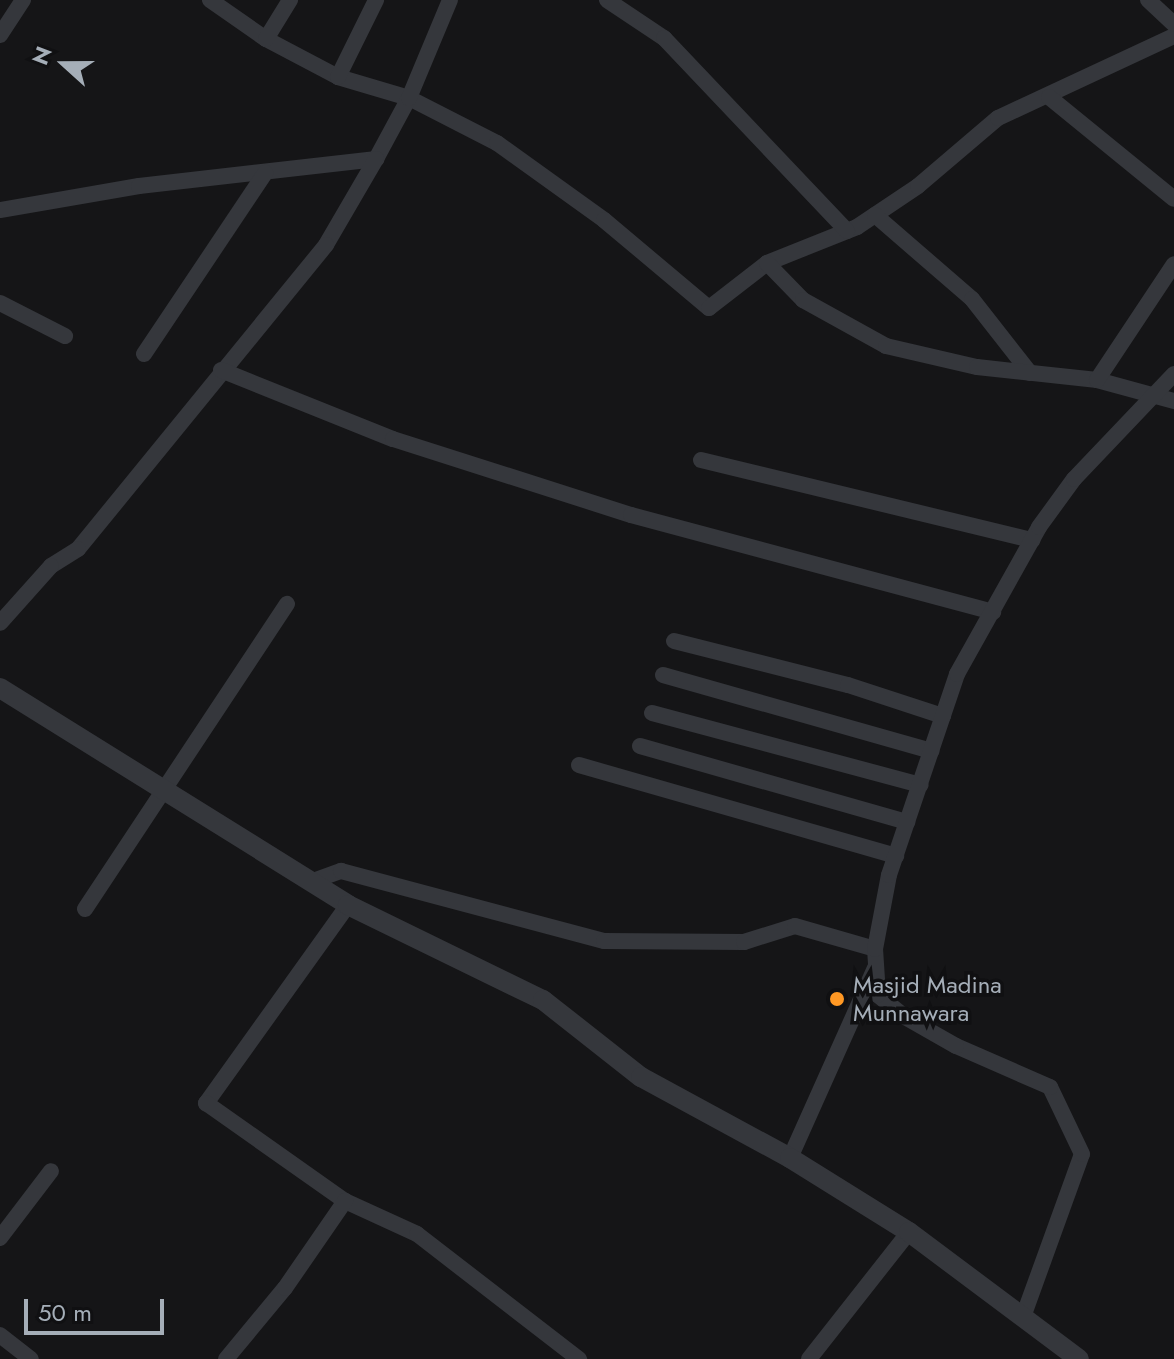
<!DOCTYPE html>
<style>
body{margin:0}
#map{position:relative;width:1174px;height:1359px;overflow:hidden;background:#151517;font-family:Jost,sans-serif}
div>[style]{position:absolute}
.minor>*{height:16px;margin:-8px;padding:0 8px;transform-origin:8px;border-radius:8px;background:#35373c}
.tertiary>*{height:20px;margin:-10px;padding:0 10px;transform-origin:10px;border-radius:10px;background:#35373c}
.dots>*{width:22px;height:22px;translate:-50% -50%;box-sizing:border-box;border:4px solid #101012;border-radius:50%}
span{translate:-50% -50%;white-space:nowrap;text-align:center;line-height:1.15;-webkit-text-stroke:7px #101012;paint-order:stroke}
.poi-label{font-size:24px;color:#a5aeb8}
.left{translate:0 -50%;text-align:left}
.north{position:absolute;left:24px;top:24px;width:80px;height:80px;-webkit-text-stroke:6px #101012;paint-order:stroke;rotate:291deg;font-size:22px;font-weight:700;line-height:32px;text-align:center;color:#a5aeb8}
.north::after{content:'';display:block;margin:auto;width:28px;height:36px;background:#a5aeb8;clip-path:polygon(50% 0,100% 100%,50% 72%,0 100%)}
.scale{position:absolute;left:24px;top:1299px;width:140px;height:36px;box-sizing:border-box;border:4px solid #a5aeb8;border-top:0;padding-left:10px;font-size:24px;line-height:28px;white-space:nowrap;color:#a5aeb8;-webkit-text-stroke:6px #101012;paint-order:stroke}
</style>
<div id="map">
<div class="minor">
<i style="left:210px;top:0;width:68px;rotate:34.9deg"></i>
<i style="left:266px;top:39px;width:81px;rotate:27.8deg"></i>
<i style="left:338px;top:77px;width:74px;rotate:16.5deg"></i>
<i style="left:409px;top:98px;width:99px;rotate:27.1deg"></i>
<i style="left:497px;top:143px;width:132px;rotate:35.7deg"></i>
<i style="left:604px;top:220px;width:137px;rotate:40deg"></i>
<i style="left:709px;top:308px;width:73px;rotate:-37.8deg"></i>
<i style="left:767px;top:263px;width:97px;rotate:-21.8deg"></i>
<i style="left:857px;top:227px;width:73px;rotate:-33.9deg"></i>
<i style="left:918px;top:186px;width:105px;rotate:-40.4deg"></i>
<i style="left:998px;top:118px;width:194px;rotate:-25deg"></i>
<i style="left:607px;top:0;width:69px;rotate:33.7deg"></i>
<i style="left:664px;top:38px;width:266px;rotate:46.5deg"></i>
<i style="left:1148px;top:0;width:35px;rotate:43deg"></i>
<i style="left:0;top:35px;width:42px;rotate:-56.7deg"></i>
<i style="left:266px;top:39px;width:46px;rotate:-58.4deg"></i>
<i style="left:338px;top:77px;width:86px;rotate:-63.7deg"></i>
<i style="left:1049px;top:97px;width:161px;rotate:39.2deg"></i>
<i style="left:376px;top:159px;width:69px;rotate:-61.6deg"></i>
<i style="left:409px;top:98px;width:106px;rotate:-67.3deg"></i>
<i style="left:0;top:210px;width:141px;rotate:-9.8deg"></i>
<i style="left:139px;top:186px;width:239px;rotate:-6.5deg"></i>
<i style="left:376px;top:159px;width:99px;rotate:120.2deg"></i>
<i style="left:326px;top:245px;width:392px;rotate:129.2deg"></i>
<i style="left:78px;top:549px;width:32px;rotate:148deg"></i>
<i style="left:51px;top:566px;width:76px;rotate:131.8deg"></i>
<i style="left:875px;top:215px;width:128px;rotate:40.9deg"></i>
<i style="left:972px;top:299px;width:94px;rotate:51.9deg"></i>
<i style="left:767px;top:263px;width:52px;rotate:45.8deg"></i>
<i style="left:803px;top:300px;width:95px;rotate:29deg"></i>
<i style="left:886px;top:346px;width:93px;rotate:13deg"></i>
<i style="left:977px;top:367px;width:121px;rotate:6.2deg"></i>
<i style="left:1097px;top:380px;width:80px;rotate:15.3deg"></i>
<i style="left:0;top:303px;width:73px;rotate:26.9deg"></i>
<i style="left:144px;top:354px;width:218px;rotate:-56.2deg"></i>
<i style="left:221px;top:370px;width:185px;rotate:21.9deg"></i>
<i style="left:393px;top:439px;width:250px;rotate:17.7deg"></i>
<i style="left:631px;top:515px;width:375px;rotate:15deg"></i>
<i style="left:1097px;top:380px;width:139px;rotate:-56.4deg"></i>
<i style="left:701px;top:460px;width:341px;rotate:13.6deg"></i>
<i style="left:674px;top:641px;width:179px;rotate:14.2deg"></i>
<i style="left:848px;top:685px;width:100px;rotate:18.1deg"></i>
<i style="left:663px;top:675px;width:279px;rotate:15.8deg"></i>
<i style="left:652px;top:713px;width:278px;rotate:15deg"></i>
<i style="left:640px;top:746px;width:278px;rotate:15.9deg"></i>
<i style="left:579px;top:765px;width:330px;rotate:16deg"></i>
<i style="left:313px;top:881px;width:30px;rotate:-20deg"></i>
<i style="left:341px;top:871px;width:272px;rotate:14.9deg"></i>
<i style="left:604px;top:941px;width:140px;rotate:0.4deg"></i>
<i style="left:744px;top:942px;width:53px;rotate:-17.4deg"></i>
<i style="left:795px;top:926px;width:83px;rotate:16deg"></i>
<i style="left:348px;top:905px;width:244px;rotate:125.6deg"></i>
<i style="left:206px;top:1103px;width:170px;rotate:35.2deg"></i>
<i style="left:345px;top:1201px;width:79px;rotate:24.6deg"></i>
<i style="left:417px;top:1234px;width:205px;rotate:37.7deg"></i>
<i style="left:85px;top:909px;width:366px;rotate:-56.5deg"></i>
<i style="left:790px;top:1158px;width:208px;rotate:-65.9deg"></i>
<i style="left:0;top:1238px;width:84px;rotate:-52.7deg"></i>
<i style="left:1023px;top:1317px;width:173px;rotate:-70.1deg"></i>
<i style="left:1082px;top:1154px;width:74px;rotate:-115.5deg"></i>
<i style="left:1050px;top:1087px;width:103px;rotate:-156.4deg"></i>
<i style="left:956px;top:1046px;width:59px;rotate:-150.4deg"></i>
<i style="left:905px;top:1017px;width:35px;rotate:-141deg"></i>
<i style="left:878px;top:995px;width:46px;rotate:-93.7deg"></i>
<i style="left:875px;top:949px;width:75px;rotate:-79.3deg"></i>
<i style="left:889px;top:875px;width:212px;rotate:-71.3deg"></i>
<i style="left:957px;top:674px;width:168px;rotate:-60.8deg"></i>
<i style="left:1039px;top:527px;width:59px;rotate:-53.9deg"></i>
<i style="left:1074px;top:479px;width:145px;rotate:-46.4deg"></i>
<i style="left:0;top:1335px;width:39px;rotate:38deg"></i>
<i style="left:226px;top:1359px;width:92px;rotate:-50.3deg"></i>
<i style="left:285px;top:1288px;width:106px;rotate:-55.4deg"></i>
<i style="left:809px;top:1359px;width:162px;rotate:-51.8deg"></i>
</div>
<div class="tertiary">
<i style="left:0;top:688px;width:410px;rotate:31.9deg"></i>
<i style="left:348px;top:905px;width:217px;rotate:26deg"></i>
<i style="left:543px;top:1000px;width:125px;rotate:38.2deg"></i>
<i style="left:641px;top:1077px;width:170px;rotate:28.5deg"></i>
<i style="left:790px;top:1158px;width:140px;rotate:31.9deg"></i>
<i style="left:909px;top:1232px;width:212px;rotate:36.8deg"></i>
</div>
<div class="dots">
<i style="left:837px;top:999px;background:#ff9824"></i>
</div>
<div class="poi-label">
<span class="left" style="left:853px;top:999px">Masjid Madina<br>Munnawara</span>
</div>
<div class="north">N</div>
<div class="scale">50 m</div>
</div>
